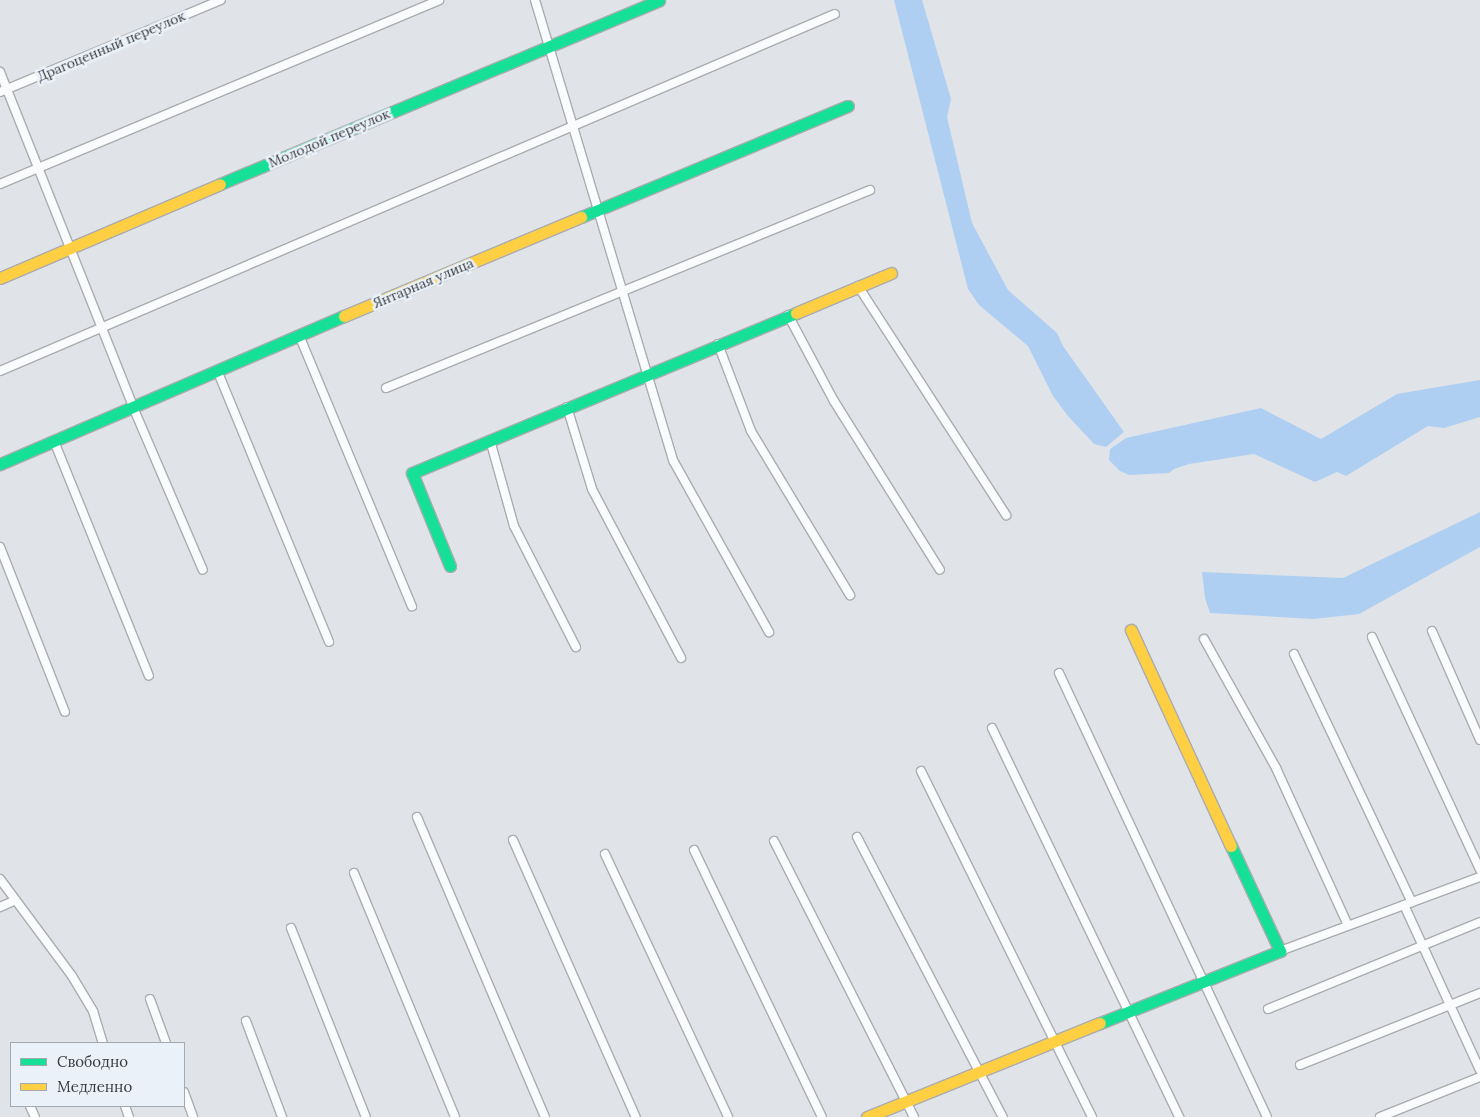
<!DOCTYPE html>
<meta charset="utf-8">
<style>
body{margin:0}
#map{position:relative;width:1480px;height:1117px;overflow:hidden;background:#e0e4e8;font-family:Lora,serif}
div>[style]{position:absolute}
.green>*{inset:0;background:#aecff2}
.roads{filter:drop-shadow(1px 0 #aaacaf) drop-shadow(-1px 0 #aaacaf) drop-shadow(0 1px #aaacaf) drop-shadow(0 -1px #aaacaf)}
.street>*{height:8px;margin:-4px;padding:0 4px;transform-origin:4px;border-radius:4px;background:#fafbfc}
.fast>*{height:11px;margin:-5.5px;padding:0 5.5px;transform-origin:5.5px;border-radius:5.5px;background:#16e098}
.slow>*{height:11px;margin:-5.5px;padding:0 5.5px;transform-origin:5.5px;border-radius:5.5px;background:#ffcf43}
span{translate:-50% -50%;white-space:nowrap;text-align:center;line-height:1.15;-webkit-text-stroke:5px #eaf1f9;paint-order:stroke}
.street-label{font-size:14px;color:#393c3f}
.legend{position:absolute;left:10px;top:1042px;width:175px;height:65px;box-sizing:border-box;background:#eaf1f9;border:1px solid #a3a9af;margin:0;padding:6px 9px;list-style:none;font-size:15px;color:#393c3f}
.legend li{display:flex;align-items:center;gap:10px;height:25px}
.legend b{width:25px;border:1px solid #a3a9af}
</style>
<div id="map">
<div class="green">
<i style="clip-path:polygon(894px 0,922px 0,951px 99px,947px 117px,972px 223px,1008px 290px,1057px 333px,1063px 346px,1124px 432px,1106px 447px,1094px 444px,1068px 416px,1053px 396px,1028px 346px,979px 305px,968px 289px)"></i>
<i style="clip-path:polygon(1480px 380px,1480px 417px,1444px 428px,1428px 426px,1346px 476px,1337px 472px,1315px 482px,1254px 454px,1189px 464px,1174px 469px,1169px 473px,1129px 475px,1120px 471px,1109px 460px,1110px 449px,1126px 438px,1261px 408px,1321px 439px,1397px 394px)"></i>
<i style="clip-path:polygon(1480px 512px,1480px 547px,1359px 614px,1313px 619px,1210px 613px,1205px 598px,1202px 572px,1343px 578px)"></i>
</div>
<div class="roads">
<div class="street">
<i style="left:535px;top:0;width:482px;rotate:73.3deg"></i>
<i style="left:674px;top:462px;width:195px;rotate:60.8deg"></i>
<i style="left:0;top:72px;width:360px;rotate:68.3deg"></i>
<i style="left:133px;top:407px;width:177px;rotate:66.8deg"></i>
<i style="left:0;top:92px;width:239px;rotate:-22.6deg"></i>
<i style="left:0;top:184px;width:476px;rotate:-22.7deg"></i>
<i style="left:858px;top:286px;width:273px;rotate:57.1deg"></i>
<i style="left:788px;top:315px;width:98px;rotate:61.9deg"></i>
<i style="left:834px;top:401px;width:199px;rotate:57.9deg"></i>
<i style="left:299px;top:335px;width:294px;rotate:67.4deg"></i>
<i style="left:718px;top:344px;width:93px;rotate:69.2deg"></i>
<i style="left:751px;top:431px;width:192px;rotate:58.9deg"></i>
<i style="left:217px;top:370px;width:294px;rotate:67.6deg"></i>
<i style="left:0;top:371px;width:908px;rotate:-23.15deg"></i>
<i style="left:386px;top:388px;width:523px;rotate:-22.25deg"></i>
<i style="left:567px;top:407px;width:86px;rotate:73deg"></i>
<i style="left:592px;top:489px;width:191px;rotate:62.2deg"></i>
<i style="left:490px;top:440px;width:89px;rotate:74.4deg"></i>
<i style="left:514px;top:526px;width:136px;rotate:62.9deg"></i>
<i style="left:54px;top:441px;width:253px;rotate:68deg"></i>
<i style="left:0;top:547px;width:177px;rotate:68.5deg"></i>
<i style="left:1432px;top:631px;width:119px;rotate:66.2deg"></i>
<i style="left:1372px;top:637px;width:257px;rotate:65.1deg"></i>
<i style="left:1204px;top:639px;width:148px;rotate:60.8deg"></i>
<i style="left:1276px;top:768px;width:173px;rotate:65.4deg"></i>
<i style="left:1294px;top:654px;width:275px;rotate:64.6deg"></i>
<i style="left:1059px;top:673px;width:490px;rotate:64.9deg"></i>
<i style="left:992px;top:728px;width:432px;rotate:64.3deg"></i>
<i style="left:921px;top:771px;width:386px;rotate:63.7deg"></i>
<i style="left:417px;top:817px;width:326px;rotate:66.9deg"></i>
<i style="left:857px;top:837px;width:316px;rotate:62.5deg"></i>
<i style="left:513px;top:840px;width:303px;rotate:66.1deg"></i>
<i style="left:774px;top:841px;width:309px;rotate:63.1deg"></i>
<i style="left:694px;top:850px;width:296px;rotate:64.4deg"></i>
<i style="left:605px;top:854px;width:290px;rotate:64.9deg"></i>
<i style="left:354px;top:873px;width:264px;rotate:67.5deg"></i>
<i style="left:0;top:879px;width:121px;rotate:53.4deg"></i>
<i style="left:72px;top:976px;width:41px;rotate:59deg"></i>
<i style="left:93px;top:1011px;width:34px;rotate:73deg"></i>
<i style="left:1404px;top:905px;width:182px;rotate:65.3deg"></i>
<i style="left:0;top:907px;width:17px;rotate:-24deg"></i>
<i style="left:291px;top:928px;width:203px;rotate:68.4deg"></i>
<i style="left:1280px;top:951px;width:213px;rotate:-20.3deg"></i>
<i style="left:150px;top:999px;width:47px;rotate:70deg"></i>
<i style="left:1268px;top:1009px;width:229px;rotate:-22.3deg"></i>
<i style="left:246px;top:1021px;width:103px;rotate:69.4deg"></i>
<i style="left:1300px;top:1065px;width:194px;rotate:-21.8deg"></i>
<i style="left:184px;top:1092px;width:27px;rotate:70deg"></i>
<i style="left:30px;top:1106px;width:12px;rotate:66deg"></i>
<i style="left:125px;top:1106px;width:12px;rotate:70deg"></i>
<i style="left:1380px;top:1117px;width:108px;rotate:-21.8deg"></i>
</div>
<div class="fast">
<i style="left:220px;top:184px;width:476px;rotate:-22.7deg"></i>
<i style="left:581px;top:217px;width:289px;rotate:-22.6deg"></i>
<i style="left:0;top:464px;width:374px;rotate:-23.3deg"></i>
<i style="left:450px;top:566px;width:100px;rotate:-112.2deg"></i>
<i style="left:412px;top:473px;width:416px;rotate:-22.6deg"></i>
<i style="left:1100px;top:1023px;width:194px;rotate:-21.8deg"></i>
<i style="left:1280px;top:951px;width:116px;rotate:-115deg"></i>
</div>
<div class="slow">
<i style="left:0;top:278px;width:239px;rotate:-23.1deg"></i>
<i style="left:796px;top:313px;width:103px;rotate:-22.8deg"></i>
<i style="left:344px;top:316px;width:257px;rotate:-22.7deg"></i>
<i style="left:1131px;top:630px;width:238px;rotate:65.2deg"></i>
<i style="left:867px;top:1117px;width:251px;rotate:-22deg"></i>
</div>
</div>
<div class="street-label">
<span style="left:111px;top:46px;rotate:-23deg">Драгоценный переулок</span>
<span style="left:329px;top:138px;rotate:-23deg">Молодой переулок</span>
<span style="left:423px;top:283px;rotate:-23deg">Янтарная улица</span>
</div>
<ul class="legend">
<li><b style="height:6px;background:#16e098"></b>Свободно</li>
<li><b style="height:6px;background:#ffcf43"></b>Медленно</li>
</ul>
</div>
